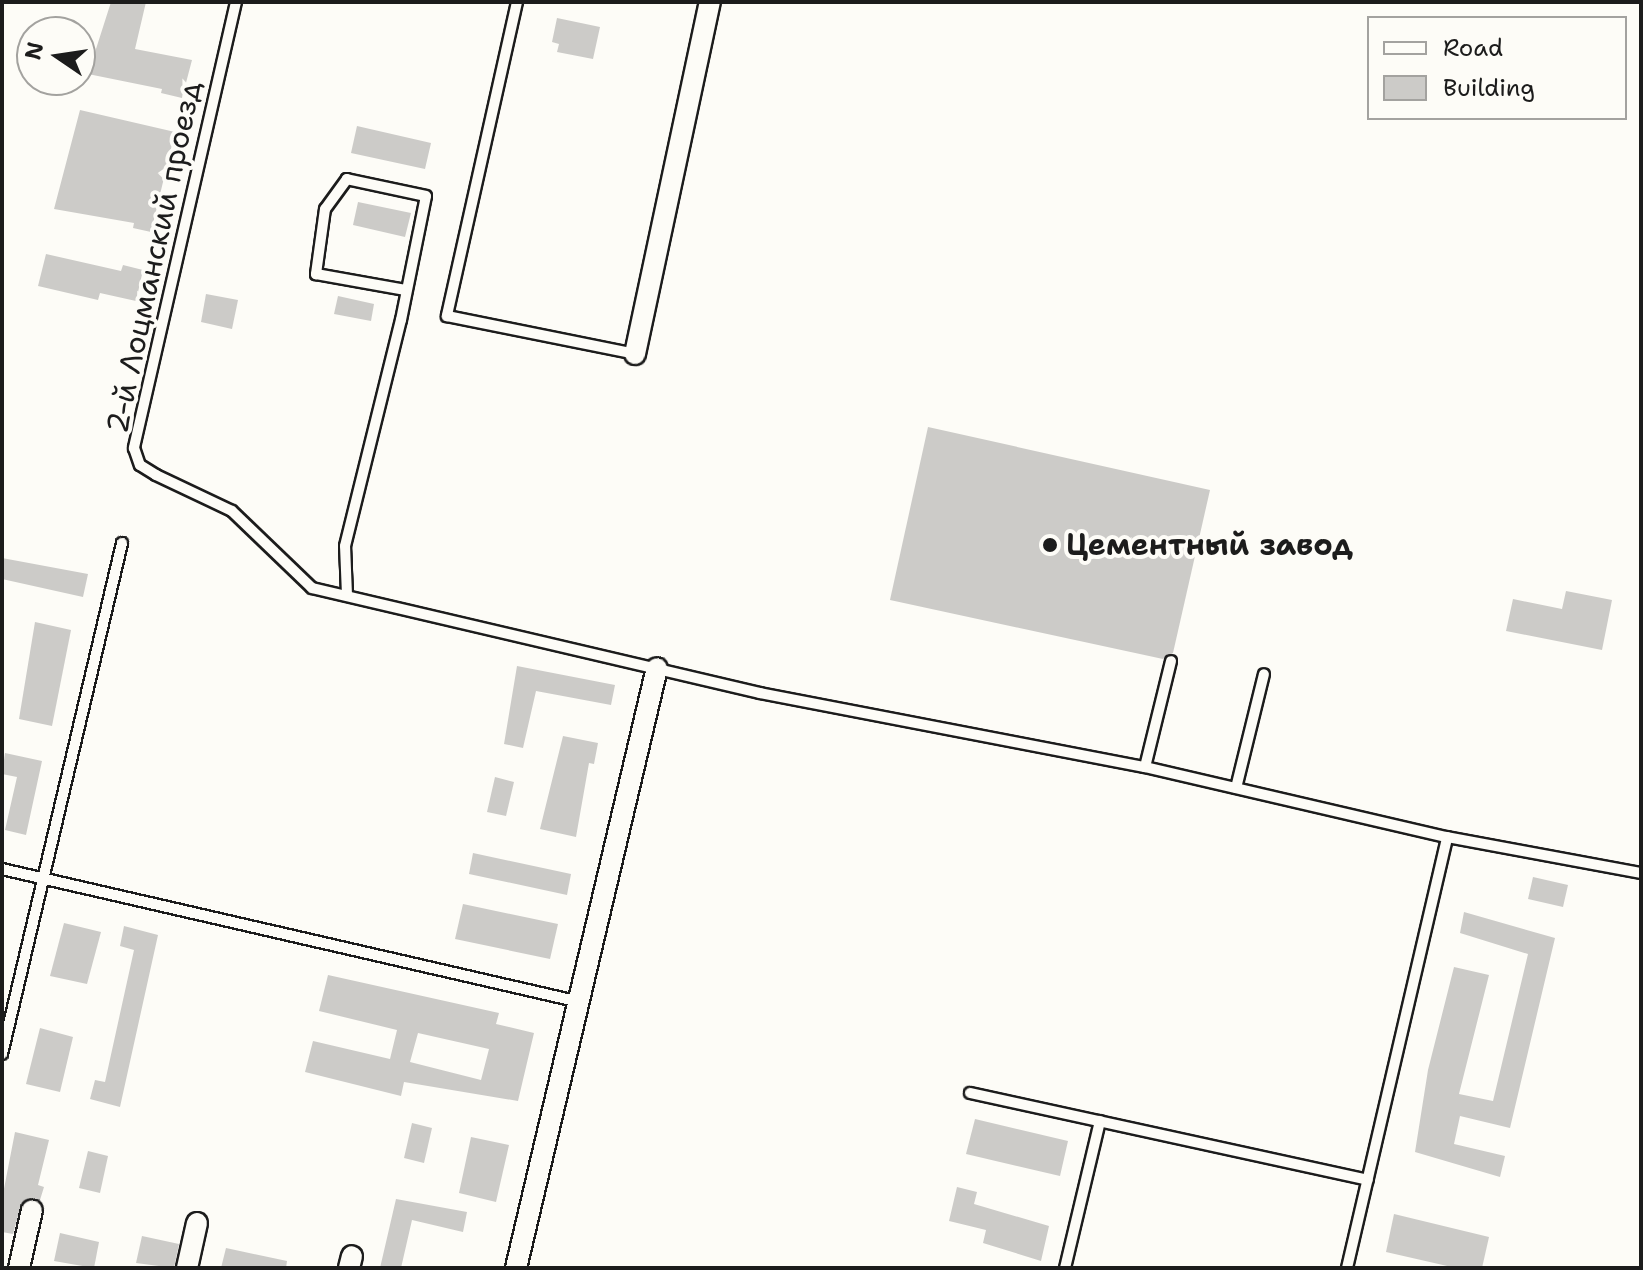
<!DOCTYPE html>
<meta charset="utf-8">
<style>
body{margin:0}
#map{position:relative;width:1643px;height:1270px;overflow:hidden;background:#fdfcf7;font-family:"Shantell Sans",sans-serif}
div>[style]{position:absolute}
.building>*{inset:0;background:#cccbc8}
.roads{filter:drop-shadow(2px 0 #1c1c1c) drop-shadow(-2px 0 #1c1c1c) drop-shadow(0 2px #1c1c1c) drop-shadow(0 -2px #1c1c1c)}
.service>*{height:10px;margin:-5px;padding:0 5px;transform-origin:5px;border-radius:5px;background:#fdfcf7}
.minor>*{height:20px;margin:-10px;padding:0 10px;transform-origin:10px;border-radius:10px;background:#fdfcf7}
.dots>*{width:22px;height:22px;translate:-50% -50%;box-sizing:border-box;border:4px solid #fdfcf7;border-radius:50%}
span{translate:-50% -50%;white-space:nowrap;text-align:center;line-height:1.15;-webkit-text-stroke:8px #fdfcf7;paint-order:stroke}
.street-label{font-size:30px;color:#1c1c1c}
.poi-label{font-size:30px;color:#1c1c1c;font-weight:700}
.left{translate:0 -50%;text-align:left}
.frame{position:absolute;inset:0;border:4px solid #1c1c1c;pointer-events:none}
.legend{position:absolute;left:1367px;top:16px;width:260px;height:104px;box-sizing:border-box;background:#fdfcf7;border:2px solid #a3a29f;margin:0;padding:10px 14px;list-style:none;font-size:24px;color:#1c1c1c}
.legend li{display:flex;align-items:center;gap:16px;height:40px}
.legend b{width:40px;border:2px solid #a3a29f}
.north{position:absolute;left:16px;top:16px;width:80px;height:80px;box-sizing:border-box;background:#fdfcf7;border:2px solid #a3a29f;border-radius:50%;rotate:283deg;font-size:22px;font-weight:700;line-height:32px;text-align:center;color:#1c1c1c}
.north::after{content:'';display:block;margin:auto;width:28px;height:36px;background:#1c1c1c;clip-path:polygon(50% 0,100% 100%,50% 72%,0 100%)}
</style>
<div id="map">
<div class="building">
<i style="clip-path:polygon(111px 2px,146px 2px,135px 49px,192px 60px,182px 98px,161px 93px,162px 89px,88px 74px)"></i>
<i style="clip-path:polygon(557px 18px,600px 27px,593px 59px,557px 52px,559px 44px,552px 42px)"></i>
<i style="clip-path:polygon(80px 110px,175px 132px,151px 232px,133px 228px,134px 223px,54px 209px)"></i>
<i style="clip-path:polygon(357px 126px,431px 143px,425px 169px,351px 153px)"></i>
<i style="clip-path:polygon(358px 202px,411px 213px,405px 237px,353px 225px)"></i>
<i style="clip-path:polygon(46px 254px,121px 271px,123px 265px,143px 270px,136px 301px,100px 293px,98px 300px,38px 286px)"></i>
<i style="clip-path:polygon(206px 294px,238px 300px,232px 329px,201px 322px)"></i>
<i style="clip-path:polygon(338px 296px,374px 304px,371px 321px,334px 314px)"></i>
<i style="clip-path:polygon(928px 427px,1210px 490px,1173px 653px,1163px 659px,890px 600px)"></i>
<i style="clip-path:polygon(2px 558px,88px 574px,83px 597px,2px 579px)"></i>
<i style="clip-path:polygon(1566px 591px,1612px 600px,1602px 650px,1506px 631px,1513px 599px,1562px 609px)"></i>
<i style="clip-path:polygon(35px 622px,71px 630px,52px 726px,19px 719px)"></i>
<i style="clip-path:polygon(517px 666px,615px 685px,611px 705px,536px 691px,523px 748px,504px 744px)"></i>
<i style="clip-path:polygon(563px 736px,598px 743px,594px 764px,589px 763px,576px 837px,540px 829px)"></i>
<i style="clip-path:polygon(5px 753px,42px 761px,26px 835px,5px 830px,17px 777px,2px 774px)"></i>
<i style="clip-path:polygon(495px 777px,514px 782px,506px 816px,487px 812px)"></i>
<i style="clip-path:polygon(473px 853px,571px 874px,567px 895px,469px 874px)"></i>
<i style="clip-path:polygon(1533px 877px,1568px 885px,1563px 907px,1528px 899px)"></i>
<i style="clip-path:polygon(463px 904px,558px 924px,550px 959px,455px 939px)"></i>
<i style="clip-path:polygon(1464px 912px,1555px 938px,1510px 1128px,1460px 1116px,1454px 1144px,1505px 1156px,1500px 1177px,1415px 1152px,1428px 1070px,1454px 967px,1489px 975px,1459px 1094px,1493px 1101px,1528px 954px,1460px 933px)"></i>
<i style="clip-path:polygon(64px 923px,101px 932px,87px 984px,50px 976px)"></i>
<i style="clip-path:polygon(124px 926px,158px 935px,120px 1107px,90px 1099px,95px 1080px,105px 1082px,134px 950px,120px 946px)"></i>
<i style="clip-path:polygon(evenodd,328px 975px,499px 1013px,496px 1024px,534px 1033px,518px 1101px,404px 1082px,401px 1096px,305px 1072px,313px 1041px,390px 1059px,397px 1030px,319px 1011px,328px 975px,418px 1033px,489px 1049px,481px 1080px,410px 1062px,418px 1033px)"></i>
<i style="clip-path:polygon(40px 1028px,73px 1037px,60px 1092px,26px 1084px)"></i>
<i style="clip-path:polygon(975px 1119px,1068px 1141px,1060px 1176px,966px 1154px)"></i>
<i style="clip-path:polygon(412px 1123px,432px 1128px,424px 1163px,404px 1158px)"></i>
<i style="clip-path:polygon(15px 1132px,49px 1140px,38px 1185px,44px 1187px,40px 1200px,22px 1202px,13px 1234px,2px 1232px,2px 1199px)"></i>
<i style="clip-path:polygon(471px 1137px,509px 1145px,496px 1202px,459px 1193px)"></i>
<i style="clip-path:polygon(88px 1151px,108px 1156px,100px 1193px,79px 1188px)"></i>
<i style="clip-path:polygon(957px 1187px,977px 1192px,974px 1204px,1049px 1226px,1041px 1261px,983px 1243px,986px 1230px,949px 1221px)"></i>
<i style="clip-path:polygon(396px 1199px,467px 1212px,463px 1232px,412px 1220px,401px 1268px,380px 1268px)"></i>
<i style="clip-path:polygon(1394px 1214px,1489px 1237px,1482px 1268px,1456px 1268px,1386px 1252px)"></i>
<i style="clip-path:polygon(60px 1233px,99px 1242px,94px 1268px,54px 1261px)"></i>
<i style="clip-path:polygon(142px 1236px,179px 1244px,174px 1268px,136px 1263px)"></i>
<i style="clip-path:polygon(226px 1248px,287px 1261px,286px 1268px,221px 1268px)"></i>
</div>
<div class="roads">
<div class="service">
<i style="left:236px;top:2px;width:458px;rotate:102.9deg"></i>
<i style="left:134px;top:448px;width:18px;rotate:71deg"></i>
<i style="left:140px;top:465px;width:19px;rotate:32deg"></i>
<i style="left:156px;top:475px;width:84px;rotate:25.3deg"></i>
<i style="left:232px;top:511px;width:111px;rotate:43.9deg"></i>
<i style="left:312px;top:588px;width:460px;rotate:13.2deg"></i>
<i style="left:760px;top:693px;width:392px;rotate:10.9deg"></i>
<i style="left:1145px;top:767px;width:310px;rotate:13.1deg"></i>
<i style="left:1447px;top:837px;width:197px;rotate:10.5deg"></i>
<i style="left:517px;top:2px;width:322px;rotate:102.6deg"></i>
<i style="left:447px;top:316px;width:192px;rotate:11.4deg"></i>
<i style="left:347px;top:595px;width:49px;rotate:-92.3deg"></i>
<i style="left:345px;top:546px;width:233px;rotate:-76.1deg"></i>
<i style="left:401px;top:320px;width:126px;rotate:-78.6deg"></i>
<i style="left:426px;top:196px;width:81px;rotate:-167.9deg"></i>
<i style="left:347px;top:179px;width:37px;rotate:126deg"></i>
<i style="left:325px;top:209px;width:66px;rotate:97.9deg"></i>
<i style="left:316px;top:274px;width:91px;rotate:10.1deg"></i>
<i style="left:1145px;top:767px;width:109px;rotate:-76.2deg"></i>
<i style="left:1236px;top:788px;width:117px;rotate:-76.2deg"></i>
<i style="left:2px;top:869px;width:593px;rotate:12.96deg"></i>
<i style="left:2px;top:1054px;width:525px;rotate:-76.78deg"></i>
<i style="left:970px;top:1093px;width:407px;rotate:12.3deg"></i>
<i style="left:1065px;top:1268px;width:151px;rotate:-76.6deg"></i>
<i style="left:1347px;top:1268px;width:442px;rotate:-76.9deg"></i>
</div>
<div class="minor">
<i style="left:635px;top:354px;width:360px;rotate:-78deg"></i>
<i style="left:19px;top:1268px;width:59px;rotate:-77.4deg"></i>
<i style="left:187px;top:1268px;width:46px;rotate:-77.5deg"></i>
<i style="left:349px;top:1268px;width:12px;rotate:-76deg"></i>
<i style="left:516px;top:1268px;width:616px;rotate:-76.78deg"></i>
</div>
</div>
<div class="dots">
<i style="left:1050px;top:545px;background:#1c1c1c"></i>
</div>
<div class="street-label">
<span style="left:154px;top:257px;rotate:-78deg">2-й Лоцманский проезд</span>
</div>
<div class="poi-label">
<span class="left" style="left:1066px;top:545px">Цементный завод</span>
</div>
<div class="frame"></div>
<ul class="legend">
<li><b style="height:10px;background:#fdfcf7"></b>Road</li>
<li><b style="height:22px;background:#cccbc8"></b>Building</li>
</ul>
<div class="north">N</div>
</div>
